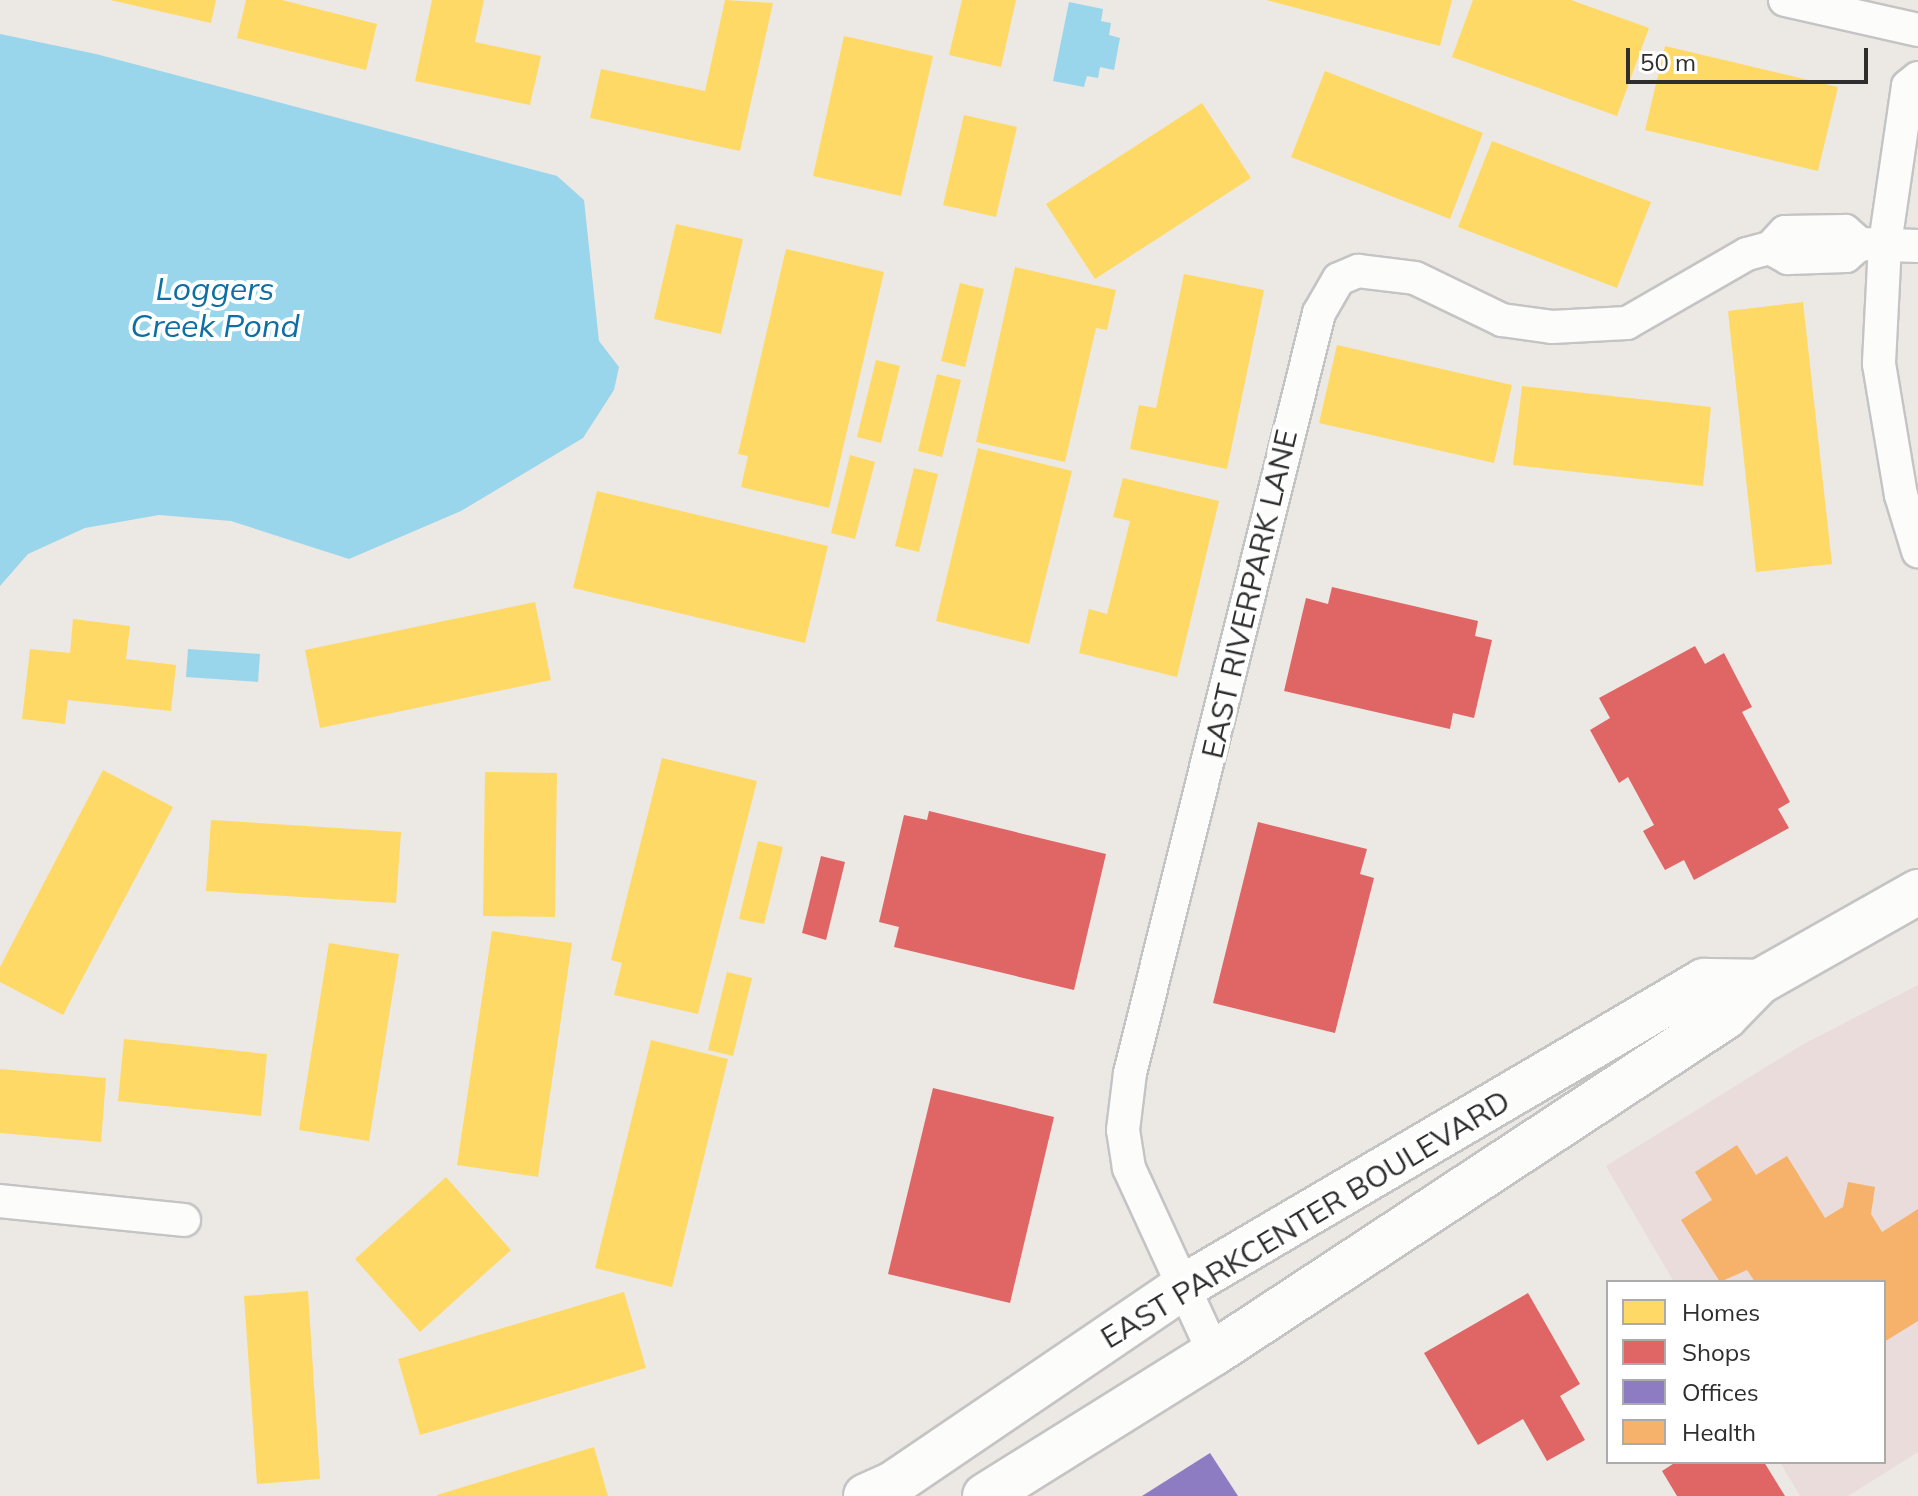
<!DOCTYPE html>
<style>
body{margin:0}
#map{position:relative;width:1918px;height:1496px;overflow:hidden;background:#ece8e4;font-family:Mulish,sans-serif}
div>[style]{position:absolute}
.medical>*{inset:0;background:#e9dcdb}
.water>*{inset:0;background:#99d6ec}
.homes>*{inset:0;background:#ffd966}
.shops>*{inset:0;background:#e06666}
.offices>*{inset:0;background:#8e7cc3}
.health>*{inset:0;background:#f6b26b}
.roads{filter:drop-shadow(2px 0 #c5c4c5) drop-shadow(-2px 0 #c5c4c5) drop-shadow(0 2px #c5c4c5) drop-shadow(0 -2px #c5c4c5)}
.minor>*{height:32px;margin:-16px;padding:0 16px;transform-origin:16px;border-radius:16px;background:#fcfcfb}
.secondary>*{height:44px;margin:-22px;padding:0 22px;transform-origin:22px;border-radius:22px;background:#fcfcfb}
span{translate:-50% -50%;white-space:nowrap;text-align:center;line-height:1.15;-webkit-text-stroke:8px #fff;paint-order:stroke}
.street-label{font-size:30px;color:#2e2e2e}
.water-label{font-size:32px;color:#0d6fa3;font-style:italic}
.legend{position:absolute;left:1606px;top:1280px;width:280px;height:184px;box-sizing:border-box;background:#fff;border:2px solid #ababab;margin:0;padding:10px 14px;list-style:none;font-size:24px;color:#2e2e2e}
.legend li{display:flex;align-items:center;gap:16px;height:40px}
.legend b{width:40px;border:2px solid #ababab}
.scale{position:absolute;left:1626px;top:48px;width:242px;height:36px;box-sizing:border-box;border:4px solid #2e2e2e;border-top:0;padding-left:10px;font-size:24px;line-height:28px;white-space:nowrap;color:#2e2e2e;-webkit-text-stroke:6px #fff;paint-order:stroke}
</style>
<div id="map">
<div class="medical">
<i style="clip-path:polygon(1918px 985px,1918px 1452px,1848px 1496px,1800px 1496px,1780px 1462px,1884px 1462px,1884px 1282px,1674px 1282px,1606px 1166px,1802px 1045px)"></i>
</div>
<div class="water">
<i style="clip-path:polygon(1069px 2px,1103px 9px,1101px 21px,1111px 23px,1109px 35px,1120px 38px,1114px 70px,1100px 67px,1098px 78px,1087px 76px,1084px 87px,1053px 81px)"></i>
<i style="clip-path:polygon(0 34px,96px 54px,557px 176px,584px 200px,599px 341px,619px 367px,614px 390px,583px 438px,461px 511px,349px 559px,231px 521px,159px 515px,85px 528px,28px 554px,0 586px)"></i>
<i style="clip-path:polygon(188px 649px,260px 654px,258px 682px,186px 677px)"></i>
</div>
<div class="homes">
<i style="clip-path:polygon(110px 0,216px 0,211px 23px)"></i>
<i style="clip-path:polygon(246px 0,282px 0,377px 24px,366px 70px,237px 38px)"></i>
<i style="clip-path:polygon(432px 0,484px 0,475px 42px,541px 56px,530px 105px,415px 81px)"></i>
<i style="clip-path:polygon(725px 0,773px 3px,740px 151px,590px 118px,601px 69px,705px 91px)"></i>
<i style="clip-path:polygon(962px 0,1016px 0,1001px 67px,949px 55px)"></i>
<i style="clip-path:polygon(1266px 0,1452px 0,1440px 46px)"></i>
<i style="clip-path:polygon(1473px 0,1571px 0,1649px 28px,1617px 116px,1452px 57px)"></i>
<i style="clip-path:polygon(844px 36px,933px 56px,901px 196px,813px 176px)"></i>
<i style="clip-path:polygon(1665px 46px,1838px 87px,1818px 171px,1645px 130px)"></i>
<i style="clip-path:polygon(1325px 71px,1483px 133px,1450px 219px,1291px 157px)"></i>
<i style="clip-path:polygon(1202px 103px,1251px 178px,1095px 279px,1046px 204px)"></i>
<i style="clip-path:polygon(964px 115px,1017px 127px,996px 217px,943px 205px)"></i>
<i style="clip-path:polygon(1492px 141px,1651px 202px,1617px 288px,1458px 227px)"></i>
<i style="clip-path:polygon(676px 224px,743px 239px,721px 334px,654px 319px)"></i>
<i style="clip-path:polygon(786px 249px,884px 272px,829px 508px,741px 487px,748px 456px,738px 454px)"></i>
<i style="clip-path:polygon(1015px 267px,1116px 290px,1107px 330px,1096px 328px,1065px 462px,976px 442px)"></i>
<i style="clip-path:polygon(1184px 274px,1264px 290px,1227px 469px,1130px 449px,1139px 405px,1156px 408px)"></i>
<i style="clip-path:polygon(960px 283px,984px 289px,965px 367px,941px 361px)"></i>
<i style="clip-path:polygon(1803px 302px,1832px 564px,1756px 572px,1728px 311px)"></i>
<i style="clip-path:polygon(1337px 345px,1512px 385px,1494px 463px,1319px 423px)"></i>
<i style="clip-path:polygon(876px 360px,900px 366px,881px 443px,857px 437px)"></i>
<i style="clip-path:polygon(937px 374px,961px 380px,942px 457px,918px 451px)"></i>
<i style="clip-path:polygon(1522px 386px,1711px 407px,1703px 486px,1513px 465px)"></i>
<i style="clip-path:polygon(978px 448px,1072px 471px,1029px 644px,936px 621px)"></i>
<i style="clip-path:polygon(850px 455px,875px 462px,855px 539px,831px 533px)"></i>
<i style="clip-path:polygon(914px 468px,938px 474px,919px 552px,895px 546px)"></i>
<i style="clip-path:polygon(1123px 478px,1219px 501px,1177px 677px,1079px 653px,1089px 609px,1107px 614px,1130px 521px,1113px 517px)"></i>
<i style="clip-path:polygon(597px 491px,828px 546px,805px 643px,573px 588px)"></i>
<i style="clip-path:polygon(535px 602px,551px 680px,320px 728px,305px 650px)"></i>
<i style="clip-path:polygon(73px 619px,130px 626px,126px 659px,176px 665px,171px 711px,68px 700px,65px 724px,22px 719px,30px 649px,70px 653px)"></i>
<i style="clip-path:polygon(662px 758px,757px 781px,698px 1014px,614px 995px,622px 963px,611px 960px)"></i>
<i style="clip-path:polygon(103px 770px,173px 807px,63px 1015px,0 982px,0 967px)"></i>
<i style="clip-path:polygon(485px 772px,557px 773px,555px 917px,483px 916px)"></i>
<i style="clip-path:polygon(211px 820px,401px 832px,396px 903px,206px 891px)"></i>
<i style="clip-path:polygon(758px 841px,783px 847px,764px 924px,739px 919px)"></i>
<i style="clip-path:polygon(492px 931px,572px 943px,538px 1177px,457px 1165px)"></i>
<i style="clip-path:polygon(329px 943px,399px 954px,369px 1141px,299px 1130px)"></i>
<i style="clip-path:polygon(727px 972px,752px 978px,733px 1056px,708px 1050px)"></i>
<i style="clip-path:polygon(124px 1039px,267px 1054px,261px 1116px,118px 1101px)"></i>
<i style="clip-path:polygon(651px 1040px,728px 1059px,672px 1287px,595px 1268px)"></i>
<i style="clip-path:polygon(0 1069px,106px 1078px,101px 1142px,0 1133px)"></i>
<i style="clip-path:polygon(446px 1177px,511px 1250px,420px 1332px,355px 1259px)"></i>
<i style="clip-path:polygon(308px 1291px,320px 1479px,257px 1484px,244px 1296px)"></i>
<i style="clip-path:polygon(624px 1292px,646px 1368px,420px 1435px,398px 1359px)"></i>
<i style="clip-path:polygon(594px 1447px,608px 1496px,437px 1496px,437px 1495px)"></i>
</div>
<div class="shops">
<i style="clip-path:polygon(1332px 587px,1478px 621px,1475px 636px,1492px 640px,1474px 718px,1453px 713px,1450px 729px,1284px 691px,1306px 598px,1328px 604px)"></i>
<i style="clip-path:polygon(1695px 646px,1705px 664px,1724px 653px,1752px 707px,1742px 712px,1790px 802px,1778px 809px,1789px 828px,1694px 880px,1684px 860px,1665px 870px,1643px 831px,1654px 825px,1628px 777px,1619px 783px,1590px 730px,1610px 718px,1599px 698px)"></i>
<i style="clip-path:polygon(929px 811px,1106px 854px,1074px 990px,894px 947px,899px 927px,879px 922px,904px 815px,927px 820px)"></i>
<i style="clip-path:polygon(1258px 822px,1367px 849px,1360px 874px,1374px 878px,1335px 1033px,1213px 1003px)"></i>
<i style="clip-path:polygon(821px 856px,845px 862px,826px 940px,802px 933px)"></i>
<i style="clip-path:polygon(933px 1088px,1054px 1117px,1010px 1303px,888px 1274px)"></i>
<i style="clip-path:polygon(1528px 1293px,1580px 1384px,1560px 1396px,1585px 1440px,1547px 1461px,1523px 1419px,1478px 1445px,1424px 1353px)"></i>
<i style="clip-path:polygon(1676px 1462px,1764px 1462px,1785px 1496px,1677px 1496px,1662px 1471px)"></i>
</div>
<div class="offices">
<i style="clip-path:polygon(1210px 1453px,1238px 1496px,1142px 1496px)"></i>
</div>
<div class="health">
<i style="clip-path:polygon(1737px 1145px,1756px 1175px,1787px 1156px,1825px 1218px,1843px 1207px,1848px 1182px,1875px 1187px,1871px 1214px,1882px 1232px,1918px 1209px,1918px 1321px,1884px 1342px,1884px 1282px,1755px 1282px,1747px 1270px,1720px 1282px,1681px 1220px,1712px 1200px,1695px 1172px)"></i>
</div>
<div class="roads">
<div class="minor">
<i style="left:1785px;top:0;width:136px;rotate:12.7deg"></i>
<i style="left:1918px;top:78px;width:13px;rotate:141deg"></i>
<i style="left:1908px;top:86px;width:160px;rotate:98.3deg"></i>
<i style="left:1885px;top:244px;width:120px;rotate:92.9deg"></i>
<i style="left:1879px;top:364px;width:133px;rotate:80.5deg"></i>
<i style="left:1901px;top:495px;width:59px;rotate:73.1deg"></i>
<i style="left:1860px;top:244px;width:20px;rotate:-139deg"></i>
<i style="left:1845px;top:231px;width:60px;rotate:179deg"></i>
<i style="left:1785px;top:232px;width:22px;rotate:133deg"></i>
<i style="left:1770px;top:248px;width:21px;rotate:29deg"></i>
<i style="left:1788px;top:258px;width:58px;rotate:-2deg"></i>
<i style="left:1846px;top:256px;width:18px;rotate:-41deg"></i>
<i style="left:1860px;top:244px;width:58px;rotate:2deg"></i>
<i style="left:0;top:1201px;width:185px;rotate:5.9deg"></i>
<i style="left:1214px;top:1353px;width:204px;rotate:-114.7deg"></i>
<i style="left:1129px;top:1168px;width:38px;rotate:-99deg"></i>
<i style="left:1123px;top:1130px;width:57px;rotate:-83deg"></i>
<i style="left:1130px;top:1073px;width:783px;rotate:-76.03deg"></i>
<i style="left:1319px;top:313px;width:39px;rotate:-60deg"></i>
<i style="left:1339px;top:279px;width:21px;rotate:-23deg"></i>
<i style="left:1358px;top:271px;width:57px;rotate:7deg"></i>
<i style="left:1415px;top:278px;width:97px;rotate:25.8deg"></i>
<i style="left:1502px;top:320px;width:50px;rotate:8deg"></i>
<i style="left:1552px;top:327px;width:75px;rotate:-3.1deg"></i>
<i style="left:1627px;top:323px;width:138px;rotate:-29.9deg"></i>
<i style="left:1747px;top:254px;width:24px;rotate:-15deg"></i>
</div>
<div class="secondary">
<i style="left:866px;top:1496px;width:30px;rotate:-24deg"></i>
<i style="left:893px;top:1484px;width:351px;rotate:-34.2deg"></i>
<i style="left:1183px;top:1287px;width:604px;rotate:-30.43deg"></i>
<i style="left:1704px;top:981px;width:55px;rotate:1deg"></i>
<i style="left:985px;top:1496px;width:270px;rotate:-32deg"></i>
<i style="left:1214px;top:1353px;width:612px;rotate:-33.33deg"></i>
<i style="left:1725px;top:1017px;width:49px;rotate:-45.8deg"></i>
<i style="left:1759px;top:982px;width:183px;rotate:-29.5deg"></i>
</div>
</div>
<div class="street-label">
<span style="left:1249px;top:594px;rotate:-77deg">EAST RIVERPARK LANE</span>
<span style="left:1305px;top:1219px;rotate:-31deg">EAST PARKCENTER BOULEVARD</span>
</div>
<div class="water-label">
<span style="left:215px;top:307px">Loggers<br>Creek Pond</span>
</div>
<ul class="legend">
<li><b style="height:22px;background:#ffd966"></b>Homes</li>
<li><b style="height:22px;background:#e06666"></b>Shops</li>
<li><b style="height:22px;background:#8e7cc3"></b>Offices</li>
<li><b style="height:22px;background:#f6b26b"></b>Health</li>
</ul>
<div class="scale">50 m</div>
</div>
